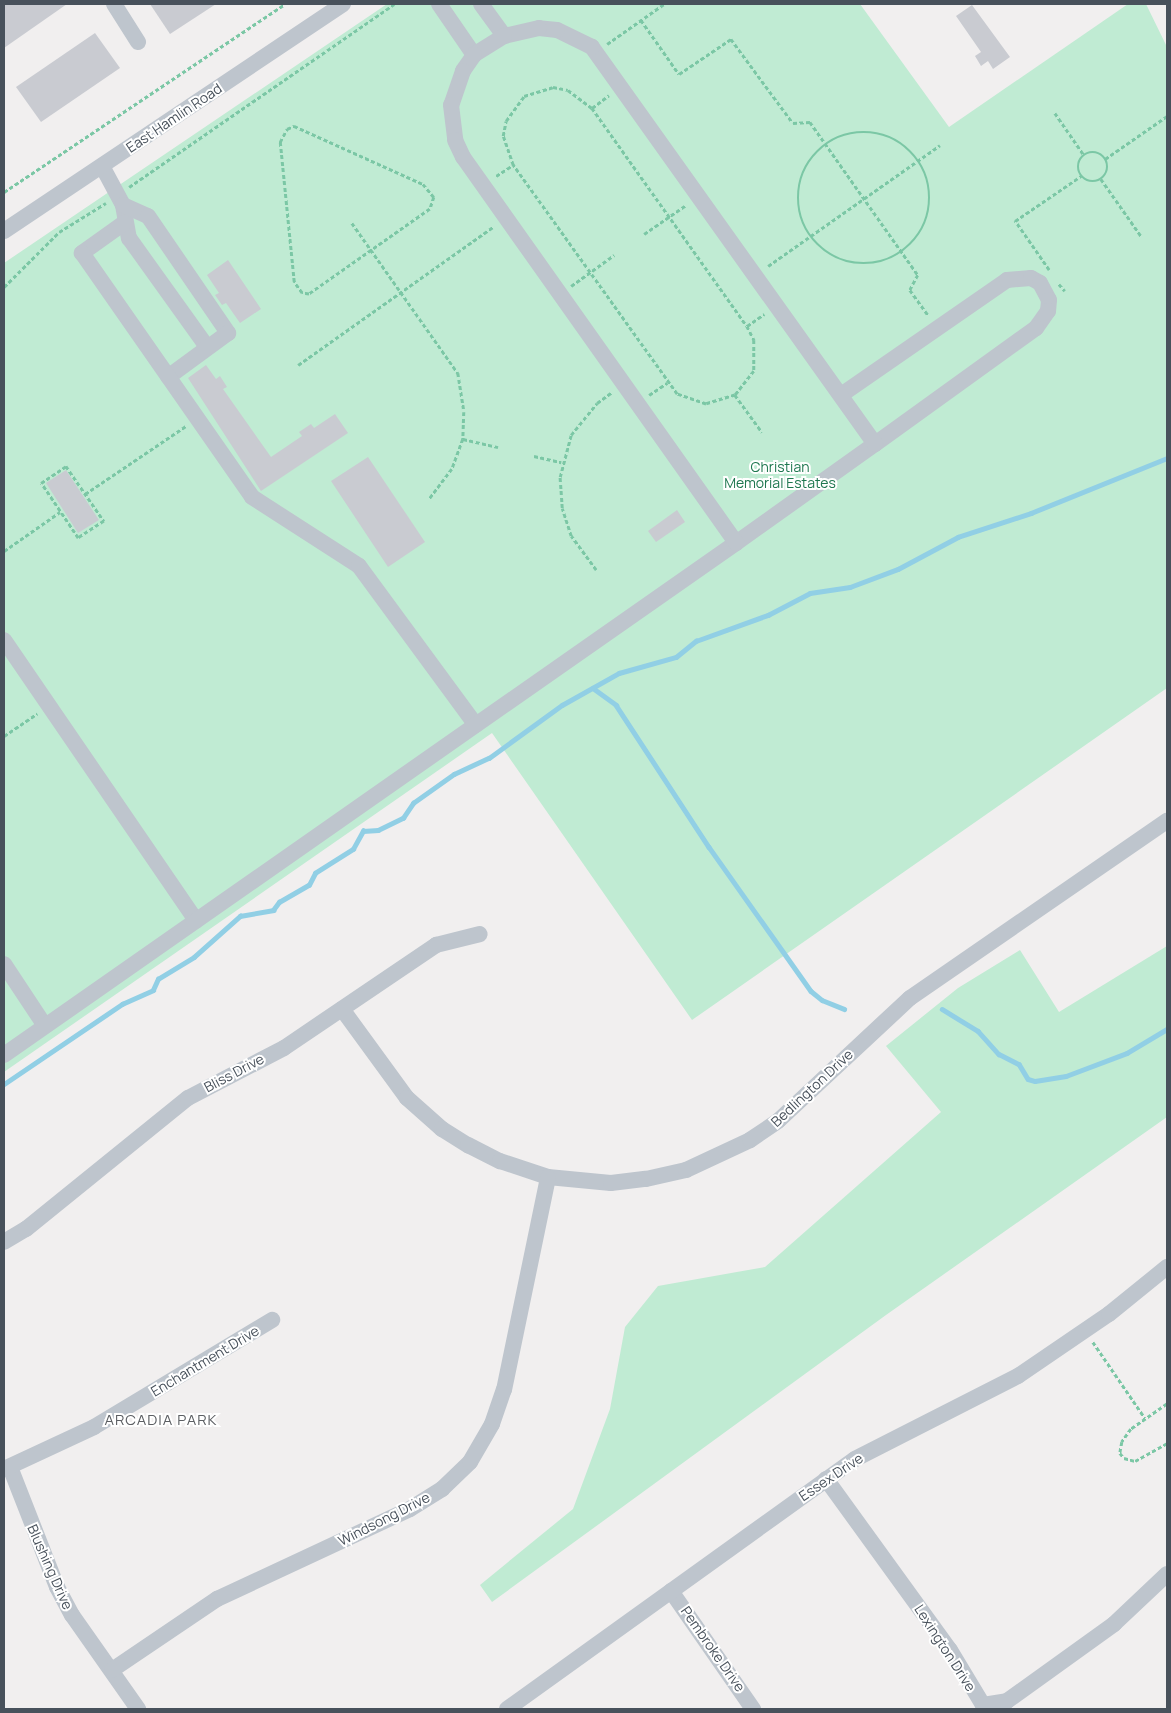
<!DOCTYPE html>
<style>
body{margin:0}
#map{position:relative;width:1171px;height:1713px;overflow:hidden;background:#f1efef;font-family:Manrope,sans-serif}
div>[style]{position:absolute}
.green>*{inset:0;background:#c0ebd3}
.stream>*{height:4.5px;margin:-2.25px;padding:0 2.25px;transform-origin:2.25px;border-radius:2.25px;background:#91cfe5}
.building>*{inset:0;background:#c9cbd1}
.path>*{height:2.5px;margin-top:-1.25px;transform-origin:0;background:repeating-linear-gradient(90deg,#7bc7a5 0 4px,transparent 0 6.5px)}
.path>.ring{margin:-1.25px;padding:0;box-sizing:content-box;background:none;border:2.5px solid #7bc7a5;border-radius:50%}
.minor>*{height:16px;margin:-8px;padding:0 8px;transform-origin:8px;border-radius:8px;background:#bec5cd}
span{translate:-50% -50%;white-space:nowrap;text-align:center;line-height:1.15;-webkit-text-stroke:4px #fff;paint-order:stroke}
.street-label{font-size:14px;color:#48515b}
.park-label{font-size:14px;color:#1e774f}
.neighbourhood-label{font-size:15px;color:#5c5f63;letter-spacing:1px}
.frame{position:absolute;inset:0;border:5px solid #48515b;pointer-events:none}
</style>
<div id="map">
<div class="green">
<i style="clip-path:polygon(387px 4px,860px 4px,949px 127px,1128px 4px,1146px 4px,1167px 47px,1167px 688px,692px 1020px,492px 733px,4px 1072px,4px 263px)"></i>
<i style="clip-path:polygon(1167px 946px,1167px 1117px,886px 1315px,492px 1602px,480px 1585px,573px 1509px,610px 1409px,625px 1327px,658px 1286px,765px 1267px,941px 1112px,886px 1046px,958px 988px,1020px 950px,1059px 1012px)"></i>
</div>
<div class="stream">
<i style="left:593px;top:688px;width:29px;rotate:36deg"></i>
<i style="left:616px;top:705px;width:170px;rotate:56.8deg"></i>
<i style="left:709px;top:847px;width:176px;rotate:54.7deg"></i>
<i style="left:811px;top:991px;width:14px;rotate:39deg"></i>
<i style="left:822px;top:1000px;width:24px;rotate:22deg"></i>
<i style="left:942px;top:1009px;width:42px;rotate:31.4deg"></i>
<i style="left:978px;top:1031px;width:31px;rotate:48deg"></i>
<i style="left:999px;top:1054px;width:22px;rotate:27deg"></i>
<i style="left:1019px;top:1064px;width:17px;rotate:59deg"></i>
<i style="left:1028px;top:1079px;width:7px;rotate:16deg"></i>
<i style="left:1035px;top:1081px;width:31px;rotate:-9deg"></i>
<i style="left:1066px;top:1076px;width:65px;rotate:-20.7deg"></i>
<i style="left:1127px;top:1053px;width:47px;rotate:-31deg"></i>
<i style="left:4px;top:1084px;width:143px;rotate:-34.1deg"></i>
<i style="left:122px;top:1004px;width:34px;rotate:-24deg"></i>
<i style="left:153px;top:990px;width:12px;rotate:-66deg"></i>
<i style="left:158px;top:979px;width:42px;rotate:-31.4deg"></i>
<i style="left:194px;top:957px;width:62px;rotate:-41.7deg"></i>
<i style="left:240px;top:916px;width:34px;rotate:-10deg"></i>
<i style="left:273px;top:910px;width:10px;rotate:-53deg"></i>
<i style="left:279px;top:902px;width:34px;rotate:-30deg"></i>
<i style="left:309px;top:885px;width:13px;rotate:-63deg"></i>
<i style="left:315px;top:873px;width:45px;rotate:-32.3deg"></i>
<i style="left:353px;top:849px;width:21px;rotate:-61deg"></i>
<i style="left:363px;top:831px;width:15px;rotate:-4deg"></i>
<i style="left:378px;top:830px;width:28px;rotate:-26deg"></i>
<i style="left:403px;top:818px;width:18px;rotate:-56deg"></i>
<i style="left:413px;top:803px;width:50px;rotate:-35.3deg"></i>
<i style="left:454px;top:774px;width:38px;rotate:-25deg"></i>
<i style="left:489px;top:758px;width:90px;rotate:-36deg"></i>
<i style="left:562px;top:705px;width:65px;rotate:-29.3deg"></i>
<i style="left:619px;top:673px;width:59px;rotate:-15.7deg"></i>
<i style="left:676px;top:657px;width:26px;rotate:-39deg"></i>
<i style="left:696px;top:641px;width:77px;rotate:-19.9deg"></i>
<i style="left:768px;top:615px;width:47px;rotate:-27.6deg"></i>
<i style="left:810px;top:593px;width:40px;rotate:-8.5deg"></i>
<i style="left:850px;top:587px;width:51px;rotate:-20.6deg"></i>
<i style="left:898px;top:569px;width:68px;rotate:-28.1deg"></i>
<i style="left:958px;top:537px;width:77px;rotate:-18.2deg"></i>
<i style="left:1031px;top:513px;width:147px;rotate:-22deg"></i>
</div>
<div class="building">
<i style="clip-path:polygon(4px 4px,67px 4px,4px 48px)"></i>
<i style="clip-path:polygon(150px 4px,216px 4px,170px 34px)"></i>
<i style="clip-path:polygon(972px 5px,1010px 57px,993px 69px,988px 61px,981px 66px,975px 56px,981px 52px,956px 16px)"></i>
<i style="clip-path:polygon(95px 33px,120px 68px,41px 122px,16px 87px)"></i>
<i style="clip-path:polygon(228px 260px,261px 309px,240px 323px,226px 303px,222px 305px,215px 295px,219px 293px,207px 275px)"></i>
<i style="clip-path:polygon(206px 365px,216px 379px,220px 376px,227px 387px,223px 389px,271px 457px,302px 436px,299px 432px,311px 424px,314px 428px,335px 414px,348px 433px,261px 491px,188px 378px)"></i>
<i style="clip-path:polygon(368px 457px,425px 542px,388px 567px,331px 481px)"></i>
<i style="clip-path:polygon(66px 470px,99px 520px,78px 533px,46px 483px)"></i>
<i style="clip-path:polygon(677px 510px,685px 522px,656px 542px,648px 531px)"></i>
</div>
<div class="path">
<i style="left:641px;top:20px;width:66px;rotate:54.9deg"></i>
<i style="left:679px;top:74px;width:63px;rotate:-33.9deg"></i>
<i style="left:731px;top:39px;width:104px;rotate:53.6deg"></i>
<i style="left:793px;top:123px;width:17px;rotate:-3deg"></i>
<i style="left:810px;top:122px;width:187px;rotate:54.8deg"></i>
<i style="left:918px;top:275px;width:17px;rotate:118deg"></i>
<i style="left:910px;top:290px;width:32px;rotate:54deg"></i>
<i style="left:607px;top:44px;width:70px;rotate:-35.1deg"></i>
<i style="left:553px;top:87px;width:15px;rotate:11deg"></i>
<i style="left:568px;top:90px;width:30px;rotate:37deg"></i>
<i style="left:592px;top:108px;width:267px;rotate:54.6deg"></i>
<i style="left:747px;top:326px;width:16px;rotate:63deg"></i>
<i style="left:754px;top:340px;width:31px;rotate:90deg"></i>
<i style="left:754px;top:371px;width:31px;rotate:128deg"></i>
<i style="left:735px;top:395px;width:30px;rotate:163deg"></i>
<i style="left:706px;top:404px;width:31px;rotate:-161deg"></i>
<i style="left:677px;top:394px;width:282px;rotate:-125.6deg"></i>
<i style="left:513px;top:165px;width:31px;rotate:-109deg"></i>
<i style="left:503px;top:136px;width:15px;rotate:-79deg"></i>
<i style="left:506px;top:121px;width:31px;rotate:-54deg"></i>
<i style="left:524px;top:96px;width:30px;rotate:-17deg"></i>
<i style="left:592px;top:108px;width:21px;rotate:-37deg"></i>
<i style="left:1055px;top:113px;width:51px;rotate:55.4deg"></i>
<i style="left:294px;top:126px;width:141px;rotate:24.2deg"></i>
<i style="left:423px;top:184px;width:17px;rotate:50deg"></i>
<i style="left:434px;top:197px;width:13px;rotate:108deg"></i>
<i style="left:430px;top:209px;width:148px;rotate:144.9deg"></i>
<i style="left:309px;top:294px;width:7px;rotate:-172deg"></i>
<i style="left:302px;top:293px;width:14px;rotate:-126deg"></i>
<i style="left:294px;top:282px;width:141px;rotate:-95.7deg"></i>
<i style="left:280px;top:142px;width:15px;rotate:-62deg"></i>
<i style="left:287px;top:129px;width:8px;rotate:-23deg"></i>
<i class="ring" style="left:798px;top:132px;width:129.5px;height:129.5px"></i>
<i class="ring" style="left:1078px;top:152px;width:27.5px;height:27.5px"></i>
<i style="left:1105px;top:159px;width:75px;rotate:-34.7deg"></i>
<i style="left:496px;top:176px;width:20px;rotate:-33deg"></i>
<i style="left:1101px;top:179px;width:70px;rotate:54.9deg"></i>
<i style="left:129px;top:187px;width:322px;rotate:-34.6deg"></i>
<i style="left:4px;top:192px;width:338px;rotate:-33.8deg"></i>
<i style="left:352px;top:223px;width:184px;rotate:54.8deg"></i>
<i style="left:458px;top:373px;width:39px;rotate:81deg"></i>
<i style="left:464px;top:412px;width:27px;rotate:92deg"></i>
<i style="left:463px;top:439px;width:32px;rotate:110deg"></i>
<i style="left:452px;top:469px;width:38px;rotate:127deg"></i>
<i style="left:644px;top:234px;width:51px;rotate:-34.6deg"></i>
<i style="left:768px;top:266px;width:210px;rotate:-35.1deg"></i>
<i style="left:1049px;top:270px;width:60px;rotate:-124.8deg"></i>
<i style="left:1015px;top:221px;width:80px;rotate:-34.3deg"></i>
<i style="left:1059px;top:284px;width:9px;rotate:49deg"></i>
<i style="left:571px;top:286px;width:53px;rotate:-35.8deg"></i>
<i style="left:4px;top:287px;width:78px;rotate:-45deg"></i>
<i style="left:59px;top:232px;width:55px;rotate:-31.7deg"></i>
<i style="left:747px;top:326px;width:21px;rotate:-35deg"></i>
<i style="left:298px;top:365px;width:240px;rotate:-35.3deg"></i>
<i style="left:649px;top:395px;width:22px;rotate:-34deg"></i>
<i style="left:735px;top:395px;width:46px;rotate:53.9deg"></i>
<i style="left:463px;top:439px;width:36px;rotate:13deg"></i>
<i style="left:534px;top:456px;width:28px;rotate:13deg"></i>
<i style="left:66px;top:466px;width:67px;rotate:55.4deg"></i>
<i style="left:104px;top:521px;width:31px;rotate:147deg"></i>
<i style="left:78px;top:538px;width:66px;rotate:-123.9deg"></i>
<i style="left:41px;top:483px;width:30px;rotate:-34deg"></i>
<i style="left:85px;top:494px;width:122px;rotate:-34deg"></i>
<i style="left:4px;top:551px;width:68px;rotate:-34.9deg"></i>
<i style="left:596px;top:570px;width:42px;rotate:-126.3deg"></i>
<i style="left:571px;top:536px;width:29px;rotate:-108deg"></i>
<i style="left:562px;top:508px;width:31px;rotate:-94deg"></i>
<i style="left:560px;top:477px;width:43px;rotate:-75.3deg"></i>
<i style="left:571px;top:435px;width:41px;rotate:-50.9deg"></i>
<i style="left:597px;top:403px;width:19px;rotate:-36deg"></i>
<i style="left:4px;top:736px;width:40px;rotate:-34deg"></i>
<i style="left:1093px;top:1342px;width:92px;rotate:55.6deg"></i>
<i style="left:1167px;top:1404px;width:44px;rotate:145.2deg"></i>
<i style="left:1131px;top:1429px;width:16px;rotate:125deg"></i>
<i style="left:1122px;top:1442px;width:11px;rotate:100deg"></i>
<i style="left:1120px;top:1453px;width:6px;rotate:51deg"></i>
<i style="left:1124px;top:1458px;width:11px;rotate:15deg"></i>
<i style="left:1135px;top:1461px;width:37px;rotate:-29deg"></i>
</div>
<div class="minor">
<i style="left:114px;top:4px;width:45px;rotate:57.7deg"></i>
<i style="left:439px;top:4px;width:62px;rotate:55.5deg"></i>
<i style="left:481px;top:4px;width:39px;rotate:54deg"></i>
<i style="left:102px;top:166px;width:44px;rotate:61.7deg"></i>
<i style="left:123px;top:205px;width:34px;rotate:80deg"></i>
<i style="left:129px;top:238px;width:134px;rotate:54.4deg"></i>
<i style="left:123px;top:205px;width:27px;rotate:24deg"></i>
<i style="left:148px;top:216px;width:142px;rotate:55.6deg"></i>
<i style="left:228px;top:333px;width:74px;rotate:143.7deg"></i>
<i style="left:124px;top:223px;width:52px;rotate:144.5deg"></i>
<i style="left:82px;top:253px;width:297px;rotate:55.1deg"></i>
<i style="left:252px;top:497px;width:127px;rotate:32.8deg"></i>
<i style="left:359px;top:566px;width:197px;rotate:53.7deg"></i>
<i style="left:4px;top:231px;width:408px;rotate:-33.8deg"></i>
<i style="left:841px;top:395px;width:202px;rotate:-34.7deg"></i>
<i style="left:1007px;top:280px;width:24px;rotate:-5deg"></i>
<i style="left:1031px;top:278px;width:10px;rotate:29deg"></i>
<i style="left:1040px;top:283px;width:19px;rotate:62deg"></i>
<i style="left:1049px;top:300px;width:11px;rotate:95deg"></i>
<i style="left:1048px;top:311px;width:21px;rotate:125deg"></i>
<i style="left:1036px;top:328px;width:198px;rotate:144.2deg"></i>
<i style="left:4px;top:640px;width:340px;rotate:55.6deg"></i>
<i style="left:4px;top:964px;width:74px;rotate:56.5deg"></i>
<i style="left:342px;top:1009px;width:110px;rotate:53.9deg"></i>
<i style="left:407px;top:1098px;width:47px;rotate:41.5deg"></i>
<i style="left:442px;top:1129px;width:31px;rotate:32deg"></i>
<i style="left:468px;top:1145px;width:36px;rotate:27deg"></i>
<i style="left:500px;top:1161px;width:51px;rotate:18.4deg"></i>
<i style="left:548px;top:1177px;width:63px;rotate:5.4deg"></i>
<i style="left:611px;top:1183px;width:35px;rotate:-7deg"></i>
<i style="left:646px;top:1179px;width:41px;rotate:-12.7deg"></i>
<i style="left:686px;top:1170px;width:71px;rotate:-25.1deg"></i>
<i style="left:750px;top:1140px;width:34px;rotate:-34deg"></i>
<i style="left:778px;top:1121px;width:180px;rotate:-43deg"></i>
<i style="left:910px;top:998px;width:312px;rotate:-34.6deg"></i>
<i style="left:4px;top:1055px;width:893px;rotate:-34.97deg"></i>
<i style="left:736px;top:543px;width:171px;rotate:-35.5deg"></i>
<i style="left:875px;top:444px;width:488px;rotate:-125.5deg"></i>
<i style="left:592px;top:47px;width:39px;rotate:-154deg"></i>
<i style="left:557px;top:30px;width:18px;rotate:-174deg"></i>
<i style="left:539px;top:28px;width:36px;rotate:167deg"></i>
<i style="left:504px;top:36px;width:36px;rotate:148deg"></i>
<i style="left:474px;top:55px;width:19px;rotate:125deg"></i>
<i style="left:463px;top:71px;width:36px;rotate:109deg"></i>
<i style="left:451px;top:105px;width:35px;rotate:83deg"></i>
<i style="left:455px;top:140px;width:19px;rotate:65deg"></i>
<i style="left:463px;top:157px;width:473px;rotate:54.7deg"></i>
<i style="left:4px;top:1242px;width:26px;rotate:-31deg"></i>
<i style="left:26px;top:1229px;width:208px;rotate:-39deg"></i>
<i style="left:188px;top:1098px;width:108px;rotate:-27.5deg"></i>
<i style="left:284px;top:1048px;width:184px;rotate:-34.1deg"></i>
<i style="left:436px;top:945px;width:45px;rotate:-14deg"></i>
<i style="left:10px;top:1467px;width:129px;rotate:68.6deg"></i>
<i style="left:57px;top:1587px;width:32px;rotate:62deg"></i>
<i style="left:72px;top:1615px;width:115px;rotate:54.9deg"></i>
<i style="left:4px;top:1469px;width:99px;rotate:-25deg"></i>
<i style="left:94px;top:1427px;width:208px;rotate:-31deg"></i>
<i style="left:826px;top:1479px;width:211px;rotate:54.1deg"></i>
<i style="left:950px;top:1650px;width:64px;rotate:59deg"></i>
<i style="left:983px;top:1705px;width:24px;rotate:-9deg"></i>
<i style="left:1007px;top:1701px;width:132px;rotate:-35.7deg"></i>
<i style="left:1114px;top:1624px;width:73px;rotate:-43.3deg"></i>
<i style="left:671px;top:1591px;width:144px;rotate:55.2deg"></i>
<i style="left:112px;top:1670px;width:127px;rotate:-34.1deg"></i>
<i style="left:217px;top:1599px;width:213px;rotate:-25deg"></i>
<i style="left:410px;top:1509px;width:38px;rotate:-32deg"></i>
<i style="left:442px;top:1489px;width:39px;rotate:-44deg"></i>
<i style="left:470px;top:1462px;width:44px;rotate:-59.9deg"></i>
<i style="left:492px;top:1424px;width:36px;rotate:-71deg"></i>
<i style="left:504px;top:1390px;width:217px;rotate:-78.3deg"></i>
<i style="left:507px;top:1709px;width:428px;rotate:-35.7deg"></i>
<i style="left:855px;top:1459px;width:183px;rotate:-27deg"></i>
<i style="left:1018px;top:1376px;width:110px;rotate:-34.3deg"></i>
<i style="left:1109px;top:1314px;width:75px;rotate:-39deg"></i>
</div>
<div class="street-label">
<span style="left:174px;top:118px;rotate:-34deg">East Hamlin Road</span>
<span style="left:234px;top:1073px;rotate:-28deg">Bliss Drive</span>
<span style="left:812px;top:1088px;rotate:-43deg">Bedlington Drive</span>
<span style="left:205px;top:1361px;rotate:-31deg">Enchantment Drive</span>
<span style="left:831px;top:1477px;rotate:-34deg">Essex Drive</span>
<span style="left:384px;top:1519px;rotate:-27deg">Windsong Drive</span>
<span style="left:50px;top:1567px;rotate:66deg">Blushing Drive</span>
<span style="left:945px;top:1648px;rotate:57deg">Lexington Drive</span>
<span style="left:713px;top:1649px;rotate:55deg">Pembroke Drive</span>
</div>
<div class="park-label">
<span style="left:780px;top:475px">Christian<br>Memorial Estates</span>
</div>
<div class="neighbourhood-label">
<span style="left:161px;top:1420px">ARCADIA PARK</span>
</div>
<div class="frame"></div>
</div>
